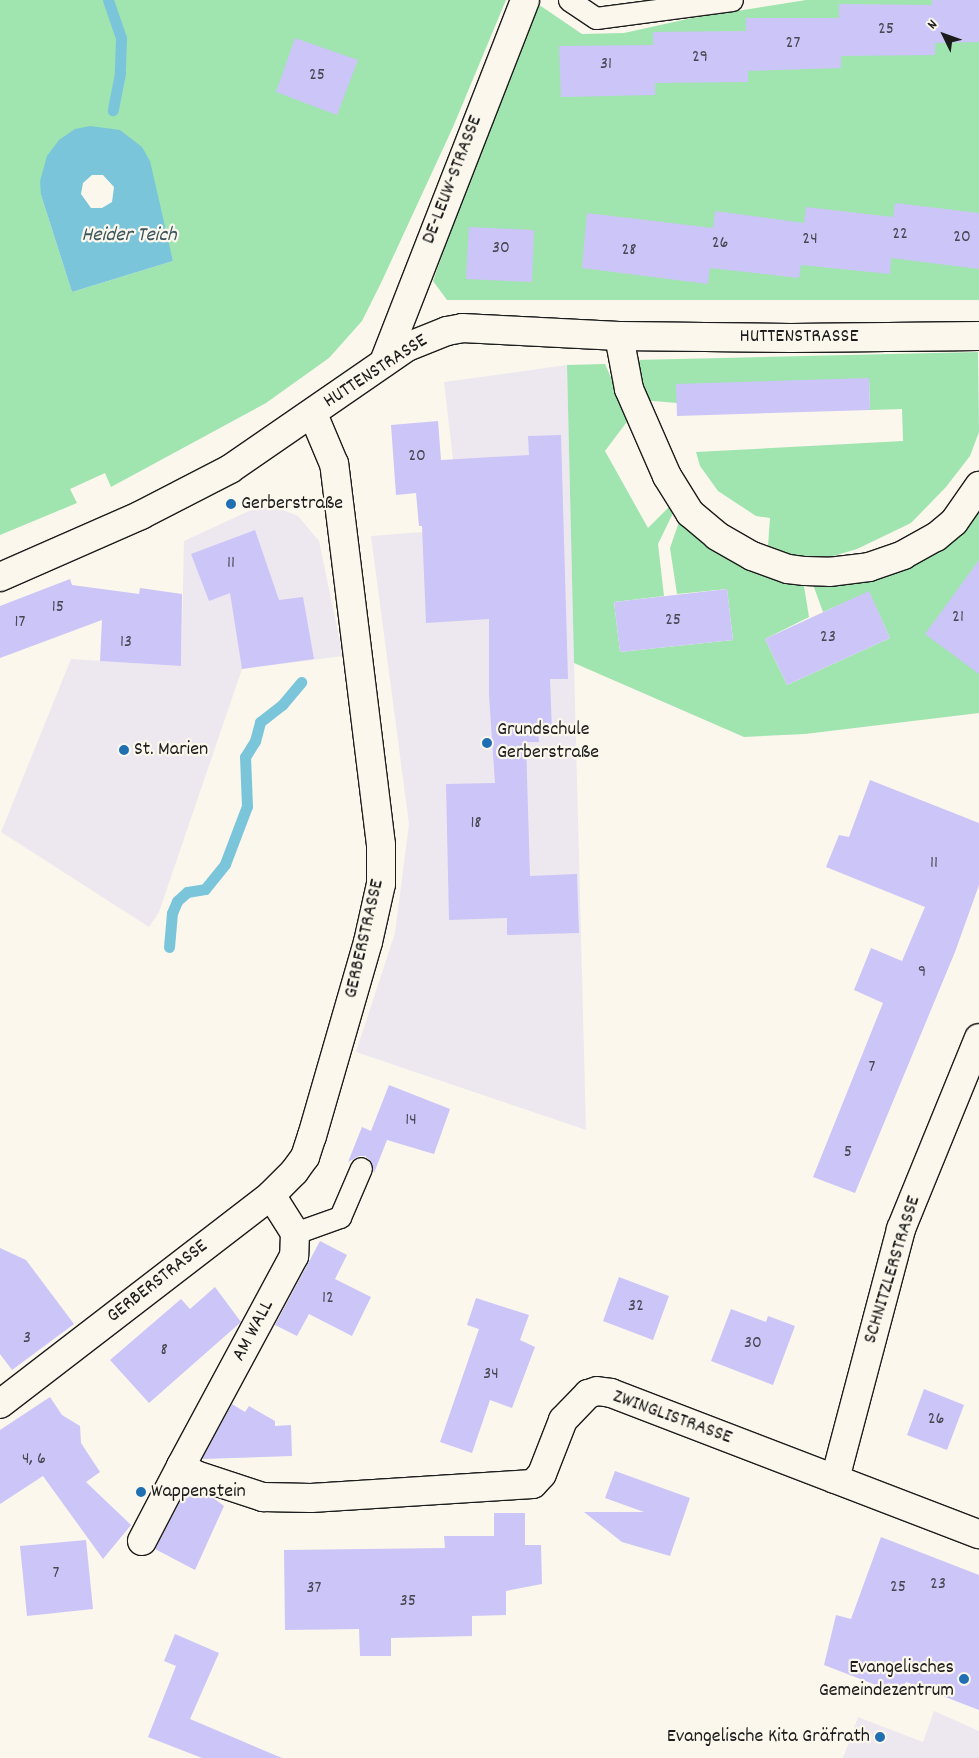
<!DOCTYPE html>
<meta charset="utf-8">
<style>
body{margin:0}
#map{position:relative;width:979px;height:1758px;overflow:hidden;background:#fbf7ec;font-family:Dekko,sans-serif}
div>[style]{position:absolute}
.built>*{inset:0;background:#ede8ef}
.green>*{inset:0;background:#a0e4b0}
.water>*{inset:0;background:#7bc5db}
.stream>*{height:11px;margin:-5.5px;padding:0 5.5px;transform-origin:5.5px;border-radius:5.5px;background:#7bc5db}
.building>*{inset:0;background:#ccc5f7}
.roads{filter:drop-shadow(1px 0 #1c1c1c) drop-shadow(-1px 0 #1c1c1c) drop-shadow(0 1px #1c1c1c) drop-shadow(0 -1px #1c1c1c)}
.service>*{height:21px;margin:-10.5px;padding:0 10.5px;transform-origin:10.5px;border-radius:10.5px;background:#fbf7ec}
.minor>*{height:28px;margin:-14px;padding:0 14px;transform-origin:14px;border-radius:14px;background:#fbf7ec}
.dots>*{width:14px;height:14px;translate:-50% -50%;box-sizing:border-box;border:2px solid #fbf7ec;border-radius:50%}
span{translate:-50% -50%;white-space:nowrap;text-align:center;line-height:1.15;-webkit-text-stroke:4.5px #fbf7ec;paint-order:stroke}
.number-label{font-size:18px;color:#484653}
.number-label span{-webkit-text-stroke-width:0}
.street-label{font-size:20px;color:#1c1c1c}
.poi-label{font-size:20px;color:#1c1c1c}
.left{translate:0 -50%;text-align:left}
.right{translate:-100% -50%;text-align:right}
.water-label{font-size:21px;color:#3d575f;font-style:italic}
.north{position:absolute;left:919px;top:10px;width:50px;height:50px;-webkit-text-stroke:4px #fbf7ec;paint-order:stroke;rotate:312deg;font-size:14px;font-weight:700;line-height:20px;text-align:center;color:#1c1c1c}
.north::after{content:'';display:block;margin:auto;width:18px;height:22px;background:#1c1c1c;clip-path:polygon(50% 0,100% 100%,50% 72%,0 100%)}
</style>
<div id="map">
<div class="built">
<i style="clip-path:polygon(567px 365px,574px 663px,586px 1130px,356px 1052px,395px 933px,409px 824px,371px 536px,461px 529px,444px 382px)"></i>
<i style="clip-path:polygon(273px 506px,298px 516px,319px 541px,343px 656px,242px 669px,159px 912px,149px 927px,1px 832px,71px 659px,181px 666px,184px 541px,249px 511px)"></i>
<i style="clip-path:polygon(934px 1711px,979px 1731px,979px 1758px,843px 1758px,858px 1717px,923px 1742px)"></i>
</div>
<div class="green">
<i style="clip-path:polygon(evenodd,0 0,506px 0,453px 127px,381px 283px,362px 321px,329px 358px,266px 403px,111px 487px,105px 473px,70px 489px,77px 503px,0 535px,0 0,142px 147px,173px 261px,72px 292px,41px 195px,142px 147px)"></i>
<i style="clip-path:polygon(532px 0,582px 34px,624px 33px,692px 18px,806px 0,979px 0,979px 300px,447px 300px,433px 281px)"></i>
<i style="clip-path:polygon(978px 352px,979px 432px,970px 456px,946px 487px,911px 523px,857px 549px,823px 559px,802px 558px,768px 546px,770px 518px,756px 516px,718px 491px,700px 466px,696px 452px,903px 441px,902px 409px,870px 410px,869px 378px,677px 403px,641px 400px,635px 360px)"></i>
<i style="clip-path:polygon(605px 364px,629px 419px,605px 451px,648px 528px,670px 506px,674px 511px,658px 544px,664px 596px,614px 602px,620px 652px,733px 640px,727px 589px,677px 594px,670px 548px,680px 519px,803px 580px,809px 617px,765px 639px,787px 685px,890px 638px,869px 592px,823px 612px,811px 579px,908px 564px,979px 503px,979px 713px,805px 734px,744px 737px,574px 663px,567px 365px)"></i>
</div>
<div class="water">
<i style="clip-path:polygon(evenodd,90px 126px,120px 130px,142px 147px,150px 161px,173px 261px,72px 292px,41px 195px,40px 181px,47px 156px,59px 140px,75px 129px,90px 126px,92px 175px,103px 175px,114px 187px,112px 202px,102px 208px,91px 208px,81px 194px,83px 183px,92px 175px)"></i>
</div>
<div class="stream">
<i style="left:108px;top:0;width:40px;rotate:71.1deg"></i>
<i style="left:121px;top:38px;width:35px;rotate:92deg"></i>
<i style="left:120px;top:73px;width:38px;rotate:101deg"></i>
<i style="left:169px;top:947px;width:34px;rotate:-85deg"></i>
<i style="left:172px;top:913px;width:13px;rotate:-67deg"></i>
<i style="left:177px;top:901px;width:13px;rotate:-42deg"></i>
<i style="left:187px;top:892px;width:18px;rotate:-9deg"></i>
<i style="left:205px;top:889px;width:32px;rotate:-51deg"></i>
<i style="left:225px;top:864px;width:62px;rotate:-69.2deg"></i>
<i style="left:247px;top:806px;width:49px;rotate:-92.3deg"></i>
<i style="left:245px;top:757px;width:19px;rotate:-58deg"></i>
<i style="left:255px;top:741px;width:20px;rotate:-75deg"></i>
<i style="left:260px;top:722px;width:28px;rotate:-38deg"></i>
<i style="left:282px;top:705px;width:30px;rotate:-50deg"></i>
</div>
<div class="building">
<i style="clip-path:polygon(932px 0,979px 0,979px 42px,935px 43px,935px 55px,841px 56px,841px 68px,748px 71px,748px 82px,655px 83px,655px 95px,561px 97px,559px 46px,653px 45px,653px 32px,746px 31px,746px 18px,839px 18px,839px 4px,932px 5px)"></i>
<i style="clip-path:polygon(295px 38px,358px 60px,337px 115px,276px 92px)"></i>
<i style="clip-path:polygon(895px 203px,979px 213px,979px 269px,891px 258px,890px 274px,801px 265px,799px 278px,710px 268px,708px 284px,582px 268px,587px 213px,713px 228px,715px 211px,804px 223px,806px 207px,893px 217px)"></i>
<i style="clip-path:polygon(469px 227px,534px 230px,532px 282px,466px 279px)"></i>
<i style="clip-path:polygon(869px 378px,870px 410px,677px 416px,676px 384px)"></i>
<i style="clip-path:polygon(438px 421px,441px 460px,529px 455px,528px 436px,561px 435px,568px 679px,550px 679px,552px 731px,538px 732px,539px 742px,526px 742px,530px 876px,577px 874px,579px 933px,507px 935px,507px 918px,449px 920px,446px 784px,495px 783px,489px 695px,489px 619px,426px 623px,422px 526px,419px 526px,416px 493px,396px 495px,391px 425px)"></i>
<i style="clip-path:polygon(255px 530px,279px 600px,303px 597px,314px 659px,242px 669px,230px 593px,209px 601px,191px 554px)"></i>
<i style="clip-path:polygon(979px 560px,979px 674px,925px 634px)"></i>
<i style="clip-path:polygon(70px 579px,72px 585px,139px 594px,140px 588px,182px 594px,181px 666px,100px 661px,102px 620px,0 658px,0 606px)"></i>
<i style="clip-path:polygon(727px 589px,733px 640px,620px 652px,614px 602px)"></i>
<i style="clip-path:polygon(869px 591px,890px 638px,787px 685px,765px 639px)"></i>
<i style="clip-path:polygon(870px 780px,979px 823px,979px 885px,955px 952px,855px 1193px,813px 1177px,883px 1003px,854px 990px,871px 948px,902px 961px,925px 907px,826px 867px,839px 835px,849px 837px)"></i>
<i style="clip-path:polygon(389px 1085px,450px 1109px,434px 1154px,387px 1140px,374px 1173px,371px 1161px,365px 1156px,359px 1156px,348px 1162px,362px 1127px,371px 1131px)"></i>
<i style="clip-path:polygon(320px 1241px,347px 1255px,335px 1279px,371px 1297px,352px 1336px,309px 1314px,297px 1336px,275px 1325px)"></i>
<i style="clip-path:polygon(0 1248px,26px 1260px,74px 1324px,12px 1370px,0 1354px)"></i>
<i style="clip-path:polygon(619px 1277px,669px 1296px,653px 1340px,603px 1321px)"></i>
<i style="clip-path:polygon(215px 1287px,241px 1322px,149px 1403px,110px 1360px,181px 1299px,190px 1309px)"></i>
<i style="clip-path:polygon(476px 1298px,529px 1315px,520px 1340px,535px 1347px,512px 1408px,490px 1400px,472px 1453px,440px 1442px,479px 1329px,467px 1325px)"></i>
<i style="clip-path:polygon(731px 1309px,766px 1322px,768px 1316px,795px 1326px,773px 1385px,711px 1361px)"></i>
<i style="clip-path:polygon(924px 1389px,964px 1405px,947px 1450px,907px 1435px)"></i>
<i style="clip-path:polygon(50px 1397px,62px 1415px,80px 1426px,81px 1443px,100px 1472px,86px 1482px,131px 1525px,103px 1559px,43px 1476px,0 1504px,0 1430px)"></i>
<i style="clip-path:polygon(232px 1404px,245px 1412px,249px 1406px,275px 1421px,275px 1426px,291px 1425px,292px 1456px,202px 1459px)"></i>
<i style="clip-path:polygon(615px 1471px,690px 1498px,670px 1556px,622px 1542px,584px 1512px,644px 1512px,605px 1498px)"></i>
<i style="clip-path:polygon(187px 1488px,212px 1497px,224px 1506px,195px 1570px,155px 1549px)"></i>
<i style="clip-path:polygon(494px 1513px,525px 1513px,525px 1545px,541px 1545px,542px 1584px,506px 1591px,506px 1615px,472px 1616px,472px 1636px,391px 1638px,391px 1656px,360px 1656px,359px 1629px,285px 1630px,284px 1550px,445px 1548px,444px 1536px,494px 1536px)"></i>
<i style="clip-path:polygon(881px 1537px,979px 1575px,979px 1710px,906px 1682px,903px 1688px,888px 1683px,886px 1689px,824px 1665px,836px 1615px,851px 1619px)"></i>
<i style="clip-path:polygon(86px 1540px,93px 1609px,27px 1616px,20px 1546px)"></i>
<i style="clip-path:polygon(175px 1634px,219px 1653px,190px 1719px,282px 1758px,202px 1758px,148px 1737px,176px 1666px,164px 1661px)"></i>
</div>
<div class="roads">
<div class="service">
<i style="left:569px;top:0;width:32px;rotate:34deg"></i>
<i style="left:596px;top:18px;width:137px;rotate:-7.5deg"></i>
<i style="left:295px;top:1233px;width:48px;rotate:-19.6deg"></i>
<i style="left:340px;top:1217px;width:53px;rotate:-66.8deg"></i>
</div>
<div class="minor">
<i style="left:619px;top:336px;width:54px;rotate:79.3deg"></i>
<i style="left:629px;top:389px;width:95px;rotate:66.4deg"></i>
<i style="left:667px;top:476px;width:44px;rotate:58.1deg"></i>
<i style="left:690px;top:513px;width:35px;rotate:40deg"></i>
<i style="left:717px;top:536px;width:40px;rotate:29.7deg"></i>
<i style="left:752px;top:556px;width:38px;rotate:20deg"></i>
<i style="left:788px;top:569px;width:17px;rotate:7deg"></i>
<i style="left:805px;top:571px;width:24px;rotate:2deg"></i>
<i style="left:829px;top:572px;width:40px;rotate:-7.1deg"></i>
<i style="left:869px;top:567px;width:36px;rotate:-19deg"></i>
<i style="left:903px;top:555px;width:38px;rotate:-29deg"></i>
<i style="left:936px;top:537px;width:23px;rotate:-40deg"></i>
<i style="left:954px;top:522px;width:44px;rotate:-55.2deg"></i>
<i style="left:384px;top:362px;width:388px;rotate:-68.7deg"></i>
<i style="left:0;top:577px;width:154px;rotate:-23.7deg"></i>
<i style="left:141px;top:515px;width:100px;rotate:-27.3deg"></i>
<i style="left:230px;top:469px;width:215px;rotate:-34.6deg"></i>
<i style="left:407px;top:347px;width:43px;rotate:-21.8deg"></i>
<i style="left:447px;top:331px;width:15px;rotate:-11deg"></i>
<i style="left:462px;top:328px;width:157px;rotate:2.9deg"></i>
<i style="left:619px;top:336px;width:172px;rotate:0.7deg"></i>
<i style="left:791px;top:338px;width:188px;rotate:-0.6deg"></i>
<i style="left:271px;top:1195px;width:45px;rotate:57.7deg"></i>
<i style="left:295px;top:1233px;width:23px;rotate:92deg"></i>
<i style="left:294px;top:1256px;width:238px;rotate:118.3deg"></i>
<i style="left:181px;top:1466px;width:17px;rotate:31deg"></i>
<i style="left:196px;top:1475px;width:71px;rotate:18.2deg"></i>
<i style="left:263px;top:1497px;width:48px;rotate:1.2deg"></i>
<i style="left:311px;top:1498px;width:222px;rotate:-3.6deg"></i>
<i style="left:533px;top:1484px;width:13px;rotate:-48deg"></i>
<i style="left:542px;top:1474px;width:58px;rotate:-68.7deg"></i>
<i style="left:563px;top:1420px;width:36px;rotate:-46deg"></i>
<i style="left:588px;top:1394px;width:9px;rotate:-18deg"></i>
<i style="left:597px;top:1391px;width:14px;rotate:8deg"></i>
<i style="left:611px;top:1393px;width:394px;rotate:21deg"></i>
<i style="left:0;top:1404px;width:342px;rotate:-37.6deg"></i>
<i style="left:271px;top:1195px;width:33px;rotate:-45deg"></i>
<i style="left:294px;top:1172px;width:19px;rotate:-54deg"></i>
<i style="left:305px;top:1157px;width:22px;rotate:-72deg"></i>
<i style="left:312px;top:1136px;width:202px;rotate:-73.9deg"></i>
<i style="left:368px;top:942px;width:59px;rotate:-77.4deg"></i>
<i style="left:381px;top:884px;width:39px;rotate:-90deg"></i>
<i style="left:381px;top:845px;width:384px;rotate:-97deg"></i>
<i style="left:334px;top:464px;width:54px;rotate:-112.8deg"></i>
<i style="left:835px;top:1479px;width:259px;rotate:-75.2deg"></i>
<i style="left:901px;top:1229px;width:206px;rotate:-67.8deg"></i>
<i style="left:142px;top:1541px;width:85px;rotate:-62.5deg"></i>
</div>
</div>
<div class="dots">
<i style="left:231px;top:504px;background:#1f6fb2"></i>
<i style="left:487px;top:743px;background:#1f6fb2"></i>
<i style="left:124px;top:750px;background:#1f6fb2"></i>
<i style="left:141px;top:1492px;background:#1f6fb2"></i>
<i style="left:964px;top:1679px;background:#1f6fb2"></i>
<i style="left:880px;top:1737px;background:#1f6fb2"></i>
</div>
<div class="number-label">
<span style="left:886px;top:30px">25</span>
<span style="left:793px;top:44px">27</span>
<span style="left:700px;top:58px">29</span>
<span style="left:606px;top:65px">31</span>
<span style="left:317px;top:76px">25</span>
<span style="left:900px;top:235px">22</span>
<span style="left:962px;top:238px">20</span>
<span style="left:810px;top:240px">24</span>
<span style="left:720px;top:244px">26</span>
<span style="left:501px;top:249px">30</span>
<span style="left:629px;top:251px">28</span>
<span style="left:417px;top:457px">20</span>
<span style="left:231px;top:564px">11</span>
<span style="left:58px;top:608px">15</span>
<span style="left:958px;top:618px">21</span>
<span style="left:673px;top:621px">25</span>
<span style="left:20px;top:623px">17</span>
<span style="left:828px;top:638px">23</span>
<span style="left:126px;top:643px">13</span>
<span style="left:476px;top:824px">18</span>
<span style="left:934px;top:864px">11</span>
<span style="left:922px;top:973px">9</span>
<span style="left:872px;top:1068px">7</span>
<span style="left:411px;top:1121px">14</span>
<span style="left:848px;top:1153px">5</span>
<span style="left:328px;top:1299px">12</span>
<span style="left:636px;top:1307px">32</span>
<span style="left:27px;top:1339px">3</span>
<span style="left:753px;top:1344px">30</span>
<span style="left:164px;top:1351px">8</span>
<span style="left:491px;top:1375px">34</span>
<span style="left:936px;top:1420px">26</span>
<span style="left:34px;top:1460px">4, 6</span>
<span style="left:56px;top:1574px">7</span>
<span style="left:938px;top:1585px">23</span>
<span style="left:898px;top:1588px">25</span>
<span style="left:314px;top:1589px">37</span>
<span style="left:408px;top:1602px">35</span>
</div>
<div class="street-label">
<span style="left:453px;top:180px;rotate:-69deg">DE-LEUW-STRASSE</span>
<span style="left:799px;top:337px">HUTTENSTRASSE</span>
<span style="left:376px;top:372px;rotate:-33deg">HUTTENSTRASSE</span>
<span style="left:365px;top:939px;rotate:-77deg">GERBERSTRASSE</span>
<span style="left:893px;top:1270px;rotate:-73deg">SCHNITZLERSTRASSE</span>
<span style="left:158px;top:1282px;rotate:-38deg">GERBERSTRASSE</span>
<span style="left:254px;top:1331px;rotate:-62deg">AM WALL</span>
<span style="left:672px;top:1418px;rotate:20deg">ZWINGLISTRASSE</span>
</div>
<div class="poi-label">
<span class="left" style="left:241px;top:504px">Gerberstraße</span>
<span class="left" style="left:497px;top:742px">Grundschule<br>Gerberstraße</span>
<span class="left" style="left:134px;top:750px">St. Marien</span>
<span class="left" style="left:151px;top:1492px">Wappenstein</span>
<span class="right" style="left:954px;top:1680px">Evangelisches<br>Gemeindezentrum</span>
<span class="right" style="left:870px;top:1737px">Evangelische Kita Gräfrath</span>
</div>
<div class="water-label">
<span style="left:129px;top:236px">Heider Teich</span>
</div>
<div class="north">N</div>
</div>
